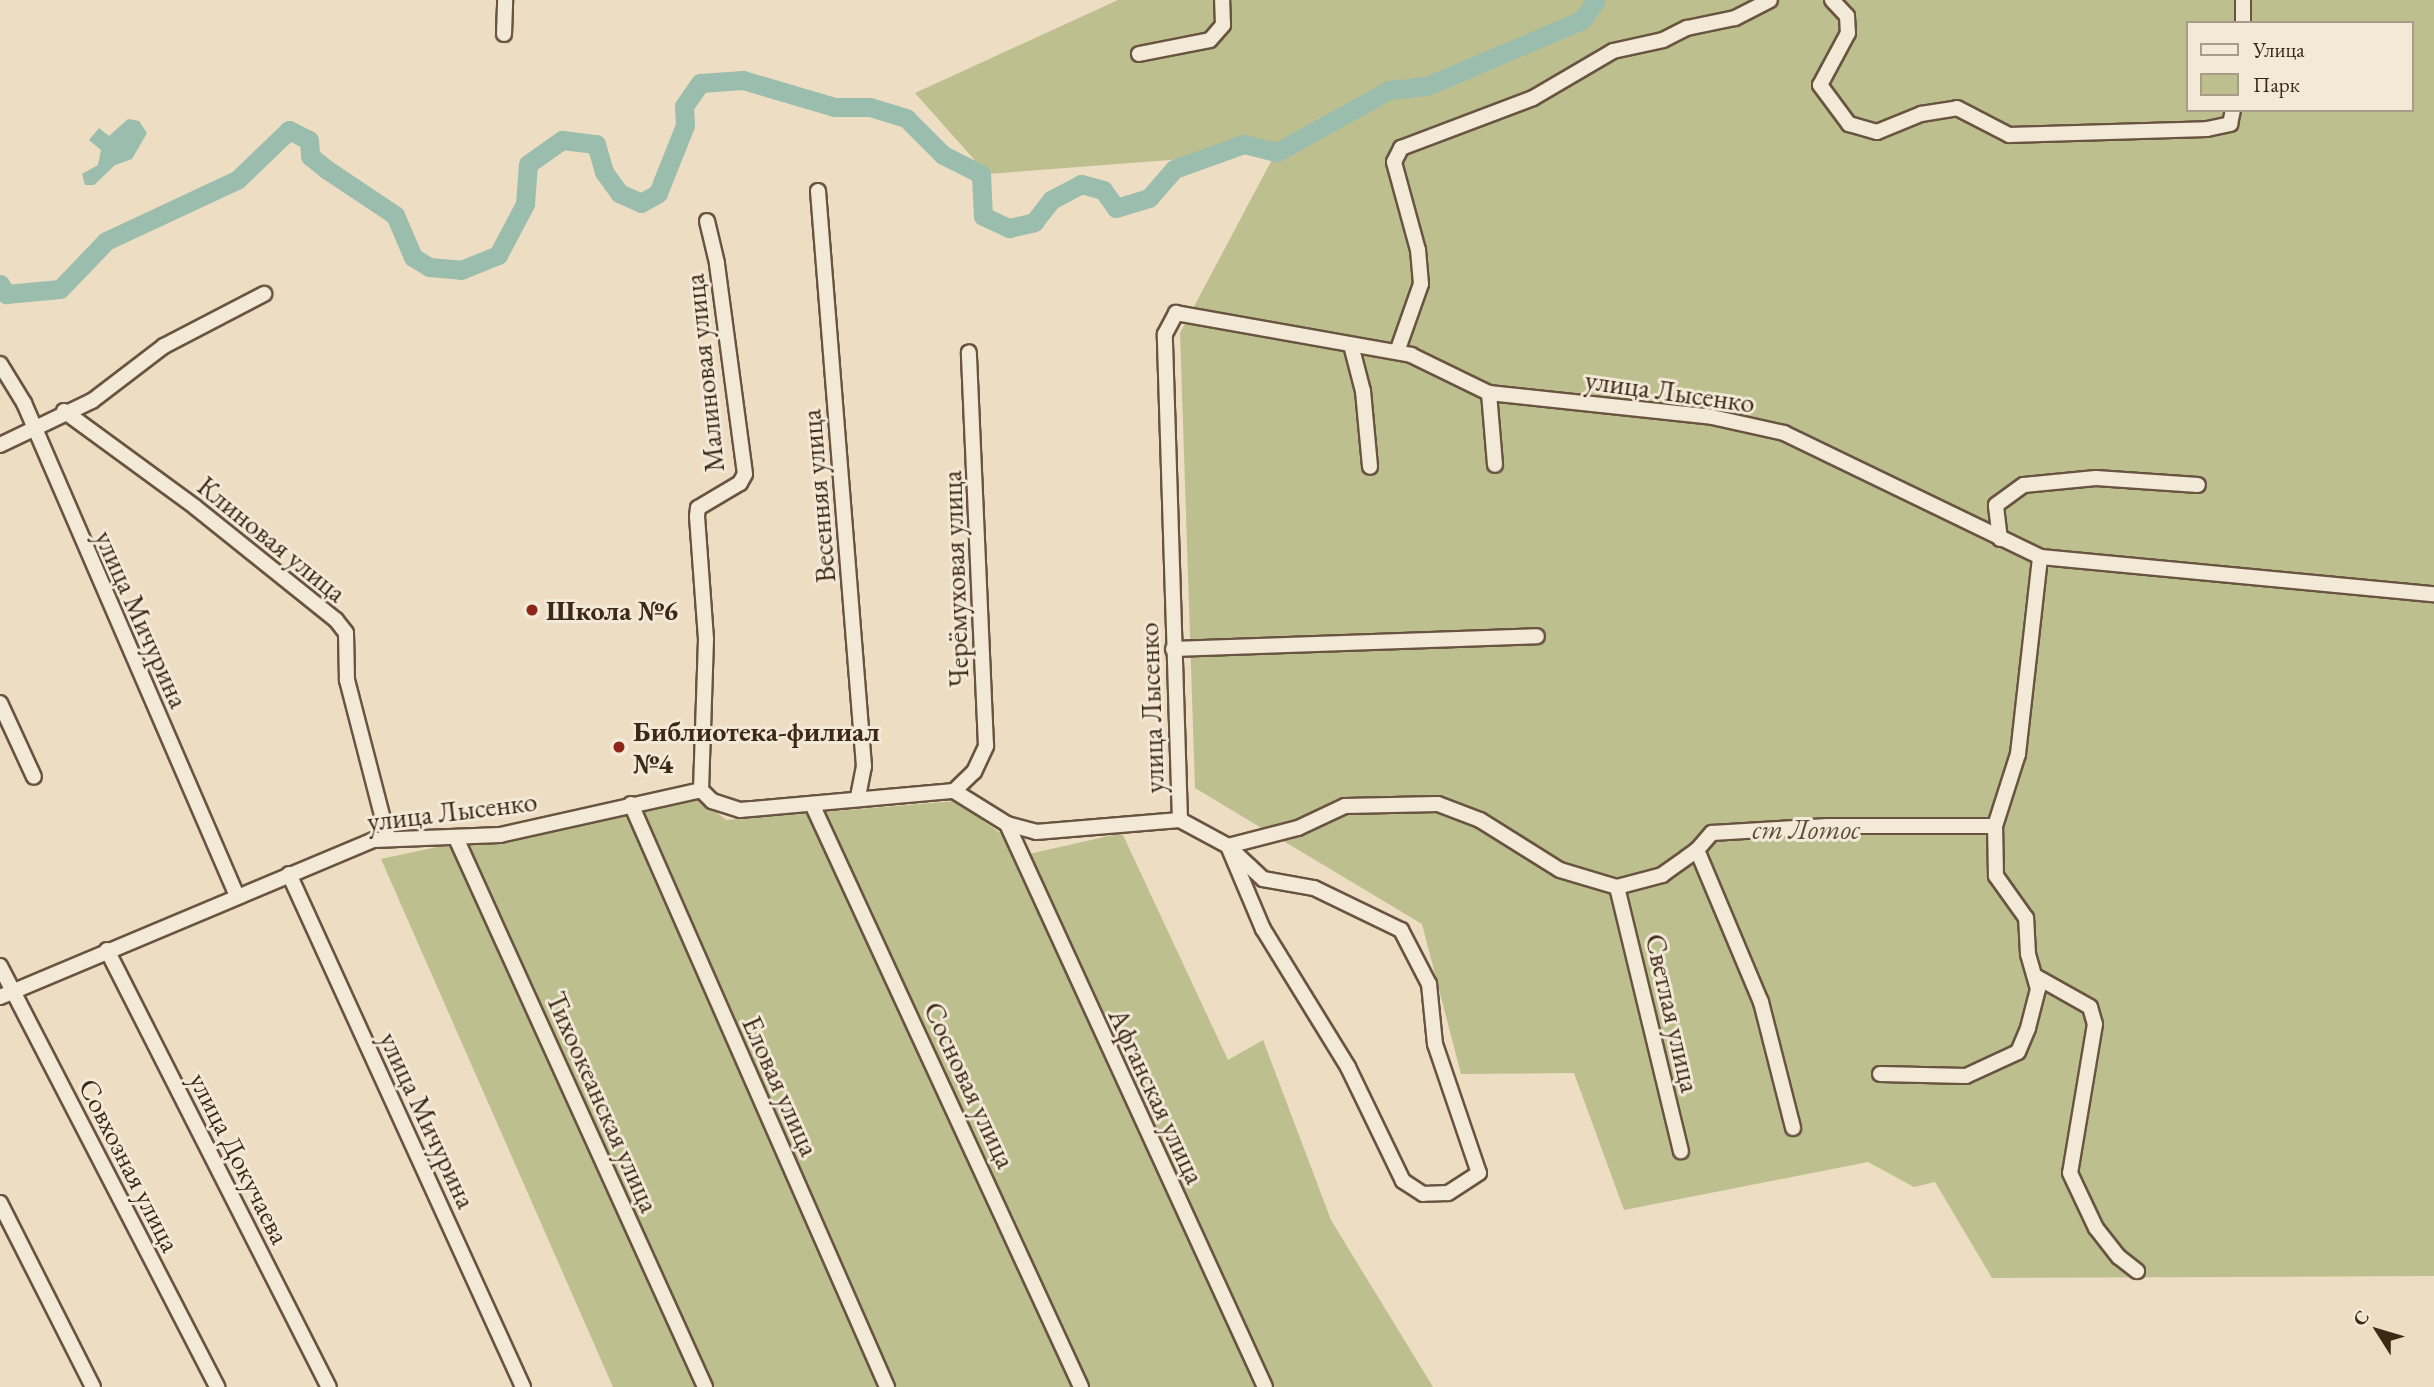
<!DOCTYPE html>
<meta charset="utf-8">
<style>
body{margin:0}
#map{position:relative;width:2434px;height:1387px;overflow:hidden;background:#edddc2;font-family:"EB Garamond",serif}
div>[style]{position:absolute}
.green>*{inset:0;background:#bebf8f}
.water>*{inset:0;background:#9abdad}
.river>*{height:19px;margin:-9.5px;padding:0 9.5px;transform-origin:9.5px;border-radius:9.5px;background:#9abdad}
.roads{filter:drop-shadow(2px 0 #695440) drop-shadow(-2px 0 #695440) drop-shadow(0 2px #695440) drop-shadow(0 -2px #695440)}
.minor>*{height:14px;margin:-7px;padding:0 7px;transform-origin:7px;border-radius:7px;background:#f3e9d7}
.dots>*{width:19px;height:19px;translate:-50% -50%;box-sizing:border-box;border:4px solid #f3e9d7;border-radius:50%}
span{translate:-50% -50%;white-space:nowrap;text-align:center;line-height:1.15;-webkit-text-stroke:6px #f3e9d7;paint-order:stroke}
.street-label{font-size:28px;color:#3d2715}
.poi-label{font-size:28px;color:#3d2715;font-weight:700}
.left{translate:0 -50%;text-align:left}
.park-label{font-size:28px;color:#5d4d34;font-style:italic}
.legend{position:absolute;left:2186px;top:21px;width:228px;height:91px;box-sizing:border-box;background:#f3e9d7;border:2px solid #aa9b89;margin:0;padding:9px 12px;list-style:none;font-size:21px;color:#3d2715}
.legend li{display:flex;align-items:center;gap:14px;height:35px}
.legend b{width:35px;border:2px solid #aa9b89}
.north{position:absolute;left:2343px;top:1296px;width:70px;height:70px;-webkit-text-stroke:5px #f3e9d7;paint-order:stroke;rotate:307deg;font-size:19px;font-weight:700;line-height:28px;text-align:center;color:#3d2715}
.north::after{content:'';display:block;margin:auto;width:24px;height:32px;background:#3d2715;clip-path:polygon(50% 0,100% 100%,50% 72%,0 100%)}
</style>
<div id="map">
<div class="green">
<i style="clip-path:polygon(evenodd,1118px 0,2434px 0,2434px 1276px,1992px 1278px,1935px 1182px,1914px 1187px,1868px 1162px,1624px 1210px,1574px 1073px,1461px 1074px,1422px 924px,1195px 788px,1180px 333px,1276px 152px,987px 174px,915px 93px,1118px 0,2187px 23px,2411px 23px,2411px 110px,2187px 110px,2187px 23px)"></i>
<i style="clip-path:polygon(692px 792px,726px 820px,956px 801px,1029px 854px,1122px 833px,1228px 1060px,1263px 1040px,1331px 1220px,1433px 1387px,613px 1387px,381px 859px)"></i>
</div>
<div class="water">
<i style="clip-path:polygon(128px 119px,139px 121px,147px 133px,132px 159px,115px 165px,94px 185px,85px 185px,82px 174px,98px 165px,101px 150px,89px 140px,99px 128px,109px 136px)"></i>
</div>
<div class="river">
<i style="left:0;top:284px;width:12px;rotate:59deg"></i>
<i style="left:6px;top:294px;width:54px;rotate:-5.3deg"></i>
<i style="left:60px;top:289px;width:66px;rotate:-46.2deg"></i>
<i style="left:106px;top:241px;width:145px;rotate:-25deg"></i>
<i style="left:237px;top:180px;width:72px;rotate:-43.9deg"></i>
<i style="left:289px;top:130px;width:22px;rotate:27deg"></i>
<i style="left:309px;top:140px;width:16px;rotate:86deg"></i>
<i style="left:310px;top:156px;width:21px;rotate:39deg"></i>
<i style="left:326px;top:169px;width:83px;rotate:33.7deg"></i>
<i style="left:395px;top:215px;width:46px;rotate:66.8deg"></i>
<i style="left:413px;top:257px;width:19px;rotate:32deg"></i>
<i style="left:429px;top:267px;width:32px;rotate:5deg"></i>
<i style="left:461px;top:270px;width:40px;rotate:-22deg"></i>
<i style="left:498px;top:255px;width:58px;rotate:-62.1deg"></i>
<i style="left:525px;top:204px;width:40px;rotate:-85.7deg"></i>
<i style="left:528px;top:164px;width:42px;rotate:-35.2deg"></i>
<i style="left:562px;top:140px;width:34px;rotate:7deg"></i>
<i style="left:596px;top:144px;width:29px;rotate:74deg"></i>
<i style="left:604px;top:172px;width:26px;rotate:54deg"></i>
<i style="left:619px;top:193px;width:24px;rotate:24deg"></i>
<i style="left:641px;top:203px;width:20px;rotate:-30deg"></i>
<i style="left:658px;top:193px;width:73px;rotate:-68.3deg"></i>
<i style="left:685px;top:125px;width:19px;rotate:-93deg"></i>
<i style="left:684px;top:106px;width:28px;rotate:-55deg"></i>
<i style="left:700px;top:83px;width:43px;rotate:-4deg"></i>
<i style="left:743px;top:80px;width:95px;rotate:16.5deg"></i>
<i style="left:834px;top:107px;width:36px"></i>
<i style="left:870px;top:107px;width:38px;rotate:17deg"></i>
<i style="left:906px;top:118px;width:52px;rotate:45deg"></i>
<i style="left:943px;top:155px;width:42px;rotate:26.6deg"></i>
<i style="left:981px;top:174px;width:42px;rotate:87.3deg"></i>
<i style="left:983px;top:216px;width:29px;rotate:25deg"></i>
<i style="left:1009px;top:228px;width:26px;rotate:-13deg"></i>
<i style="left:1034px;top:222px;width:28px;rotate:-52deg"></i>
<i style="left:1051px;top:200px;width:34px;rotate:-28deg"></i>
<i style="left:1081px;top:184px;width:23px;rotate:15deg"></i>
<i style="left:1103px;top:190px;width:22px;rotate:54deg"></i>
<i style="left:1116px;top:208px;width:34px;rotate:-17deg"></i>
<i style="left:1149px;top:198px;width:38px;rotate:-49deg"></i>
<i style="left:1174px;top:169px;width:74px;rotate:-19.7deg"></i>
<i style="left:1244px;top:144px;width:34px;rotate:14deg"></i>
<i style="left:1277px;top:152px;width:128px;rotate:-29deg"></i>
<i style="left:1389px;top:90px;width:38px;rotate:-6deg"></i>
<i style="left:1427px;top:86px;width:168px;rotate:-23.1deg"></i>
<i style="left:1582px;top:20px;width:24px;rotate:-55deg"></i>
</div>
<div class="roads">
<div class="minor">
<i style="left:1832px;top:0;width:22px;rotate:47deg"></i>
<i style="left:1847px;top:16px;width:17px;rotate:87deg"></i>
<i style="left:1848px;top:33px;width:59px;rotate:118.3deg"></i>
<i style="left:1820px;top:85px;width:49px;rotate:53.4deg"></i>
<i style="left:1849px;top:124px;width:29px;rotate:16deg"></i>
<i style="left:1877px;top:132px;width:48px;rotate:-22.2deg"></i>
<i style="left:1921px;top:114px;width:36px;rotate:-9deg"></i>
<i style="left:1957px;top:108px;width:59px;rotate:27.4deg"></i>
<i style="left:2009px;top:135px;width:198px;rotate:-1.7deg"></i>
<i style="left:2207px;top:129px;width:24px;rotate:-12deg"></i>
<i style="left:2230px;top:124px;width:14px;rotate:-78deg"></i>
<i style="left:2243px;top:23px;width:22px;rotate:-90deg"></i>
<i style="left:504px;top:34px;width:34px;rotate:-88deg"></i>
<i style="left:1139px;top:54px;width:72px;rotate:-11.2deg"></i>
<i style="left:1210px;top:40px;width:20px;rotate:-49deg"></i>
<i style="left:1223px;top:25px;width:25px;rotate:-92deg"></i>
<i style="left:818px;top:191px;width:577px;rotate:85.43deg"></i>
<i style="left:864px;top:766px;width:32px;rotate:101deg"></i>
<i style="left:1351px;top:345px;width:48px;rotate:75.4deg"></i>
<i style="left:1363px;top:391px;width:76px;rotate:84.7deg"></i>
<i style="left:1397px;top:352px;width:72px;rotate:-70.6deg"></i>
<i style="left:1421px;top:284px;width:34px;rotate:-95deg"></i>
<i style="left:1418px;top:250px;width:91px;rotate:-105.3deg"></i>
<i style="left:1394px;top:162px;width:16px;rotate:-63deg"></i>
<i style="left:1401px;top:148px;width:141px;rotate:-20.7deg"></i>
<i style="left:1533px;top:98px;width:93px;rotate:-30.4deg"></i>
<i style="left:1613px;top:51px;width:51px;rotate:-12.4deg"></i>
<i style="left:1663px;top:40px;width:27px;rotate:-27deg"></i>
<i style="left:1687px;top:28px;width:49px;rotate:-11.8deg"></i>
<i style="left:1735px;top:18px;width:39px;rotate:-27deg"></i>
<i style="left:0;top:364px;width:46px;rotate:58.4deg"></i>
<i style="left:24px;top:403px;width:537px;rotate:66.63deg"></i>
<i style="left:1489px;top:393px;width:72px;rotate:85.2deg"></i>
<i style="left:64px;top:411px;width:162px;rotate:36.2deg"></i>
<i style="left:195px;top:507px;width:181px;rotate:38.7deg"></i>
<i style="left:336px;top:620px;width:16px;rotate:52deg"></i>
<i style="left:346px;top:633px;width:47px;rotate:88.8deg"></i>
<i style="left:347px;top:680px;width:163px;rotate:75.5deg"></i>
<i style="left:0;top:445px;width:102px;rotate:-25.6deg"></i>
<i style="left:92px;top:401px;width:91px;rotate:-37.4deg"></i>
<i style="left:164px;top:346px;width:113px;rotate:-27.5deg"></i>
<i style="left:2000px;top:539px;width:34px;rotate:-97deg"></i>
<i style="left:1996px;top:505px;width:34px;rotate:-36deg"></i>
<i style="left:2024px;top:485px;width:72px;rotate:-5.6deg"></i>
<i style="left:2096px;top:478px;width:102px;rotate:3.9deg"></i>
<i style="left:1173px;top:649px;width:364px;rotate:-2deg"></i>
<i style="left:0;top:703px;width:81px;rotate:65.3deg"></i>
<i style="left:701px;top:790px;width:151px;rotate:-88.1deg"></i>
<i style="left:706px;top:639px;width:123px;rotate:-94.2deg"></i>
<i style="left:697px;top:516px;width:8px;rotate:-83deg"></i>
<i style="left:698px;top:508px;width:49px;rotate:-30.8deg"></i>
<i style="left:740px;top:483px;width:10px;rotate:-61deg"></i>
<i style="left:745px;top:474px;width:213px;rotate:-97.6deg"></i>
<i style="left:717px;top:263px;width:43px;rotate:-103.4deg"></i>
<i style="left:954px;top:791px;width:28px;rotate:-44deg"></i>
<i style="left:974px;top:772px;width:29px;rotate:-65deg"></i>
<i style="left:986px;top:746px;width:394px;rotate:-92.5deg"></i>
<i style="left:631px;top:804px;width:637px;rotate:66.29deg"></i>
<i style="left:812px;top:804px;width:642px;rotate:65.23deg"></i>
<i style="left:1180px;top:820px;width:55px;rotate:28.4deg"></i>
<i style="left:1228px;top:846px;width:72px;rotate:-14.4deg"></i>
<i style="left:1298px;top:828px;width:52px;rotate:-25.1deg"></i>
<i style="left:1345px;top:806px;width:93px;rotate:-1.2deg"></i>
<i style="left:1438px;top:804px;width:45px;rotate:20.9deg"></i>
<i style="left:1480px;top:820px;width:94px;rotate:32deg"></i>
<i style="left:1560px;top:870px;width:59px;rotate:16.6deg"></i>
<i style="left:1617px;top:887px;width:47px;rotate:-14.9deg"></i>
<i style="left:1662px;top:875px;width:43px;rotate:-35.5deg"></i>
<i style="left:1697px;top:850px;width:23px;rotate:-49deg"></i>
<i style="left:1712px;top:833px;width:116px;rotate:-3.5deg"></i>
<i style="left:1828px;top:826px;width:167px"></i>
<i style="left:1007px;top:824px;width:619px;rotate:65.38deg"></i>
<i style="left:456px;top:838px;width:603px;rotate:65.6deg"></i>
<i style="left:1228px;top:846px;width:48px;rotate:43.3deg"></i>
<i style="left:1263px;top:879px;width:52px;rotate:10deg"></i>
<i style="left:1314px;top:888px;width:97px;rotate:25.8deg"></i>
<i style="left:1401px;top:930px;width:61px;rotate:62.6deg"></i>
<i style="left:1429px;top:984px;width:60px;rotate:84.3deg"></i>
<i style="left:1435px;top:1044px;width:136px;rotate:71.2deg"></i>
<i style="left:1479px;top:1173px;width:37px;rotate:147deg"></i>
<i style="left:1448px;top:1193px;width:25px;rotate:178deg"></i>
<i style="left:1423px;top:1194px;width:24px;rotate:-147deg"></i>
<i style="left:1403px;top:1181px;width:127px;rotate:-115.8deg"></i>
<i style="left:1348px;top:1067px;width:162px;rotate:-121.6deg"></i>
<i style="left:1263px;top:929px;width:90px;rotate:-112.9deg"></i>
<i style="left:1697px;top:850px;width:165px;rotate:67.2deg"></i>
<i style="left:1761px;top:1002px;width:130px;rotate:75.7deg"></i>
<i style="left:289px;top:874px;width:564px;rotate:65.48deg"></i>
<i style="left:1617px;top:887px;width:272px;rotate:76.4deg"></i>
<i style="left:107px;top:950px;width:490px;rotate:63.1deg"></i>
<i style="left:0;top:966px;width:474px;rotate:62.7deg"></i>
<i style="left:2035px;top:976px;width:63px;rotate:29.4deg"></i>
<i style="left:2090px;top:1007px;width:18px;rotate:74deg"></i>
<i style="left:2095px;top:1024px;width:151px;rotate:99.5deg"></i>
<i style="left:2070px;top:1173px;width:61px;rotate:64.7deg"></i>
<i style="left:2096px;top:1228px;width:37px;rotate:52deg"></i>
<i style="left:2119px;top:1257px;width:23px;rotate:38deg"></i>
<i style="left:0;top:997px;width:406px;rotate:-22.8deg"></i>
<i style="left:374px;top:840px;width:126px;rotate:-2.3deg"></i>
<i style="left:500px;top:835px;width:206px;rotate:-12.6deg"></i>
<i style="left:701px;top:790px;width:16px;rotate:45deg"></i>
<i style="left:712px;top:801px;width:29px;rotate:18deg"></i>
<i style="left:740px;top:810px;width:215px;rotate:-5.1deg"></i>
<i style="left:954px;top:791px;width:62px;rotate:31.9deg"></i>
<i style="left:1007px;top:824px;width:30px;rotate:15deg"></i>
<i style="left:1036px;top:832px;width:144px;rotate:-4.8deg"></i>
<i style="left:1180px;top:820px;width:486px;rotate:-91.8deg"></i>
<i style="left:1165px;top:334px;width:24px;rotate:-62deg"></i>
<i style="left:1176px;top:313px;width:239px;rotate:10.1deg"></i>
<i style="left:1411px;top:355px;width:87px;rotate:26deg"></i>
<i style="left:1489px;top:393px;width:224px;rotate:6.1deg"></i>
<i style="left:1712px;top:417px;width:74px;rotate:12.5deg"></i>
<i style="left:1784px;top:433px;width:284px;rotate:25.8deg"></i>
<i style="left:2040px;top:557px;width:396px;rotate:5.4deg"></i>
<i style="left:1880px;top:1074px;width:86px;rotate:1.3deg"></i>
<i style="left:1966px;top:1076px;width:57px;rotate:-24.8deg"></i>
<i style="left:2018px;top:1052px;width:26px;rotate:-67deg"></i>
<i style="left:2028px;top:1028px;width:40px;rotate:-75.6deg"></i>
<i style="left:2038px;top:989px;width:36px;rotate:-106deg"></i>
<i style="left:2028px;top:954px;width:36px;rotate:-93deg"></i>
<i style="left:2026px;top:918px;width:52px;rotate:-125.5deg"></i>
<i style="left:1996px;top:876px;width:50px;rotate:-91.1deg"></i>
<i style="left:1995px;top:826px;width:76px;rotate:-72.3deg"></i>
<i style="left:2018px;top:754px;width:198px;rotate:-83.6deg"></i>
<i style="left:0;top:1203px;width:206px;rotate:63.2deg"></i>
</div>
</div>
<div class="dots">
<i style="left:532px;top:610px;background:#8f2418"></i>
<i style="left:619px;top:747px;background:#8f2418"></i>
</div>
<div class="street-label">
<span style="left:704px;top:373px;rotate:-96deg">Малиновая улица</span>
<span style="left:1670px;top:391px;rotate:8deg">улица Лысенко</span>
<span style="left:818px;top:496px;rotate:-95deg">Весенняя улица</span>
<span style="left:272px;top:539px;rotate:39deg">Клиновая улица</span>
<span style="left:955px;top:579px;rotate:-92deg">Черёмуховая улица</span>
<span style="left:142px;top:619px;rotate:66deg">улица Мичурина</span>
<span style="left:1151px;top:708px;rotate:-92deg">улица Лысенко</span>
<span style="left:452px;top:811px;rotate:-7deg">улица Лысенко</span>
<span style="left:1673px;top:1013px;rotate:77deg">Светлая улица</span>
<span style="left:970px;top:1085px;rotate:65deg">Сосновая улица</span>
<span style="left:781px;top:1086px;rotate:66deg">Еловая улица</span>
<span style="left:1157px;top:1096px;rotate:65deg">Афганская улица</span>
<span style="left:603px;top:1102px;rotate:66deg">Тихоокеанская улица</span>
<span style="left:428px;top:1120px;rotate:65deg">улица Мичурина</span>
<span style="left:240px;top:1158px;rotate:63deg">улица Докучаева</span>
<span style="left:130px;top:1165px;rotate:63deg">Совхозная улица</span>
</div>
<div class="poi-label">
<span class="left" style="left:546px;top:610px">Школа №6</span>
<span class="left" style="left:633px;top:747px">Библиотека-филиал<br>№4</span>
</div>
<div class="park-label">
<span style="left:1806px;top:829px">ст Лотос</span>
</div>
<ul class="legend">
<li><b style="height:9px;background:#f3e9d7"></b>Улица</li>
<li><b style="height:19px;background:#bebf8f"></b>Парк</li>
</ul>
<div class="north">С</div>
</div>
